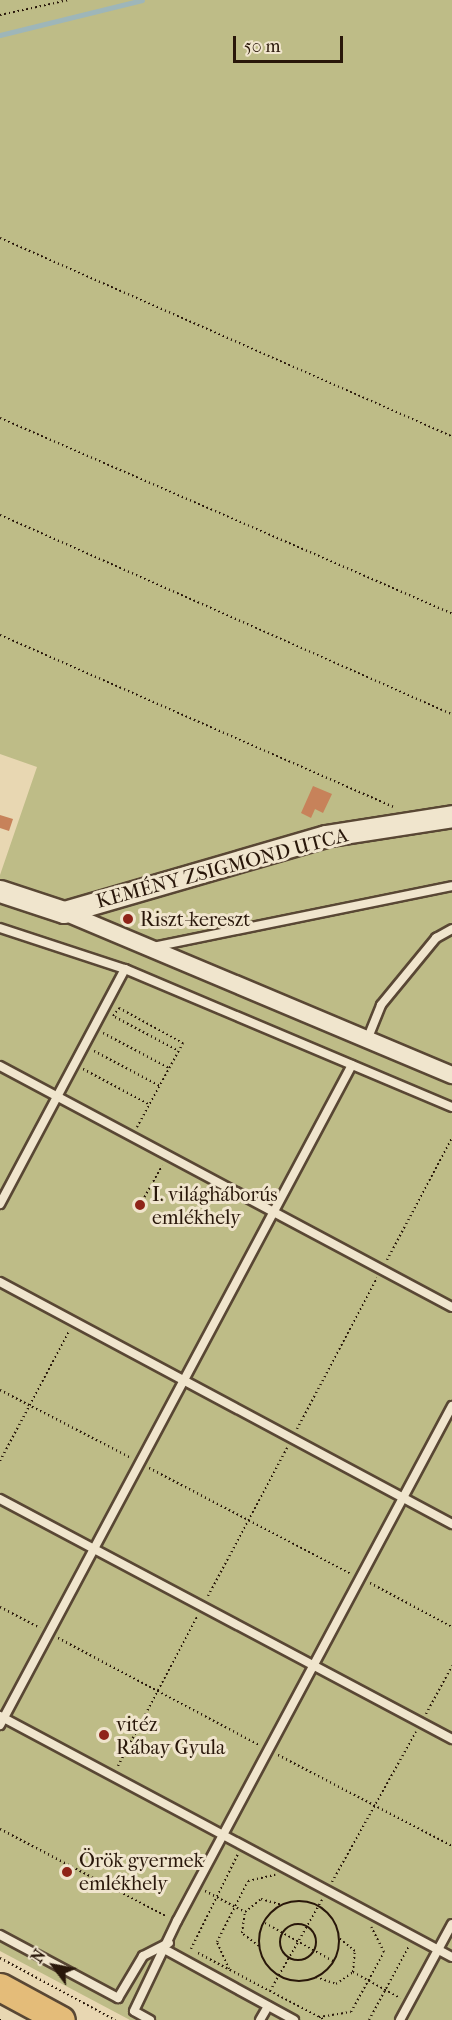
<!DOCTYPE html>
<meta charset="utf-8">
<style>
body{margin:0}
#map{position:relative;width:452px;height:2020px;overflow:hidden;background:#e8d7b2;font-family:"IM FELL French Canon",serif}
div>[style]{position:absolute}
.green>*{inset:0;background:#bebc87}
.stream>*{height:4.5px;margin:-2.25px;padding:0 2.25px;transform-origin:2.25px;border-radius:2.25px;background:#9eb6b9}
.building>*{inset:0;background:#c7825a}
.path>*{height:2px;margin-top:-1px;transform-origin:0;background:repeating-linear-gradient(90deg,#29170a 0 1.5px,transparent 0 4.5px)}
.path>.ring{margin:-1px;padding:0;box-sizing:content-box;background:none;border:2px solid #29170a;border-radius:50%}
.roads{filter:drop-shadow(2px 0 #594734) drop-shadow(-2px 0 #594734) drop-shadow(0 2px #594734) drop-shadow(0 -2px #594734)}
.service>*{height:8px;margin:-4px;padding:0 4px;transform-origin:4px;border-radius:4px;background:#f0e5cd}
.minor>*{height:16px;margin:-8px;padding:0 8px;transform-origin:8px;border-radius:8px;background:#f0e5cd}
.tertiary>*{height:21px;margin:-10.5px;padding:0 10.5px;transform-origin:10.5px;border-radius:10.5px;background:#f0e5cd}
.primary>*{height:27px;margin:-13.5px;padding:0 13.5px;transform-origin:13.5px;border-radius:13.5px;background:#e4bc79}
.dots>*{width:16px;height:16px;translate:-50% -50%;box-sizing:border-box;border:3px solid #f0e5cd;border-radius:50%}
span{translate:-50% -50%;white-space:nowrap;text-align:center;line-height:1.15;-webkit-text-stroke:6px #f0e5cd;paint-order:stroke}
.street-label{font-size:20px;color:#29170a}
.poi-label{font-size:20px;color:#29170a}
.left{translate:0 -50%;text-align:left}
.north{position:absolute;left:24px;top:1936px;width:60px;height:60px;-webkit-text-stroke:4px #f0e5cd;paint-order:stroke;rotate:302deg;font-size:16px;font-weight:700;line-height:24px;text-align:center;color:#29170a}
.north::after{content:'';display:block;margin:auto;width:21px;height:27px;background:#29170a;clip-path:polygon(50% 0,100% 100%,50% 72%,0 100%)}
.scale{position:absolute;left:233px;top:36px;width:110px;height:27px;box-sizing:border-box;border:3px solid #29170a;border-top:0;padding-left:8px;font-size:18px;line-height:21px;white-space:nowrap;color:#29170a;-webkit-text-stroke:4px #f0e5cd;paint-order:stroke}
</style>
<div id="map">
<div class="green">
<i style="clip-path:polygon(0 0,452px 0,452px 2020px,130px 2020px,0 1951px,0 875px,37px 767px,0 754px)"></i>
</div>
<div class="stream">
<i style="left:0;top:35px;width:146px;rotate:-13.8deg"></i>
</div>
<div class="building">
<i style="clip-path:polygon(313px 786px,332px 794px,323px 813px,315px 809px,311px 818px,301px 813px)"></i>
<i style="clip-path:polygon(0 815px,13px 819px,9px 831px,0 828px)"></i>
</div>
<div class="path">
<i style="left:0;top:15px;width:70px;rotate:-12.4deg"></i>
<i style="left:0;top:238px;width:493px;rotate:23.7deg"></i>
<i style="left:0;top:418px;width:493px;rotate:23.4deg"></i>
<i style="left:0;top:515px;width:494px;rotate:23.8deg"></i>
<i style="left:0;top:635px;width:429px;rotate:23.6deg"></i>
<i style="left:113px;top:1016px;width:10px;rotate:-53deg"></i>
<i style="left:119px;top:1008px;width:73px;rotate:28.7deg"></i>
<i style="left:183px;top:1043px;width:96px;rotate:118.7deg"></i>
<i style="left:115px;top:1017px;width:72px;rotate:28deg"></i>
<i style="left:103px;top:1033px;width:75px;rotate:27.9deg"></i>
<i style="left:94px;top:1051px;width:75px;rotate:27.9deg"></i>
<i style="left:83px;top:1069px;width:76px;rotate:28.2deg"></i>
<i style="left:140px;top:1205px;width:45px;rotate:-60.6deg"></i>
<i style="left:387px;top:1260px;width:138px;rotate:-62deg"></i>
<i style="left:0;top:1390px;width:148px;rotate:27.4deg"></i>
<i style="left:297px;top:1429px;width:171px;rotate:-62.1deg"></i>
<i style="left:0;top:1461px;width:147px;rotate:-62deg"></i>
<i style="left:149px;top:1468px;width:228px;rotate:27.7deg"></i>
<i style="left:370px;top:1583px;width:93px;rotate:28.2deg"></i>
<i style="left:208px;top:1596px;width:168px;rotate:-61.9deg"></i>
<i style="left:0;top:1607px;width:45px;rotate:27.7deg"></i>
<i style="left:58px;top:1638px;width:228px;rotate:28deg"></i>
<i style="left:426px;top:1714px;width:55px;rotate:-61.6deg"></i>
<i style="left:278px;top:1755px;width:196px;rotate:27.6deg"></i>
<i style="left:118px;top:1766px;width:169px;rotate:-62.1deg"></i>
<i style="left:0;top:1829px;width:187px;rotate:27.7deg"></i>
<i style="left:332px;top:1882px;width:172px;rotate:-60.8deg"></i>
<i style="left:205px;top:1891px;width:45px;rotate:27.7deg"></i>
<i class="ring" style="left:259px;top:1901px;width:78px;height:78px"></i>
<i style="left:265px;top:1923px;width:78px;rotate:29.2deg"></i>
<i class="ring" style="left:280px;top:1924px;width:34px;height:34px"></i>
<i style="left:259px;top:1946px;width:21px;rotate:-143deg"></i>
<i style="left:242px;top:1933px;width:21px;rotate:-82deg"></i>
<i style="left:245px;top:1912px;width:21px;rotate:-39deg"></i>
<i style="left:261px;top:1899px;width:22px;rotate:16deg"></i>
<i style="left:191px;top:1949px;width:106px;rotate:-63.7deg"></i>
<i style="left:198px;top:1953px;width:144px;rotate:27.8deg"></i>
<i style="left:0;top:1958px;width:131px;rotate:28.3deg"></i>
<i style="left:229px;top:1969px;width:30px;rotate:-114deg"></i>
<i style="left:217px;top:1942px;width:68px;rotate:-63.1deg"></i>
<i style="left:248px;top:1881px;width:28px;rotate:-13deg"></i>
<i style="left:353px;top:1972px;width:54px;rotate:29deg"></i>
<i style="left:316px;top:1977px;width:21px;rotate:19deg"></i>
<i style="left:336px;top:1984px;width:21px;rotate:-35deg"></i>
<i style="left:353px;top:1972px;width:21px;rotate:-85deg"></i>
<i style="left:355px;top:1951px;width:21px;rotate:-141deg"></i>
<i style="left:270px;top:1991px;width:105px;rotate:-60.3deg"></i>
<i style="left:319px;top:2017px;width:32px;rotate:-9deg"></i>
<i style="left:351px;top:2012px;width:68px;rotate:-61.2deg"></i>
<i style="left:384px;top:1952px;width:28px;rotate:-117deg"></i>
<i style="left:0;top:2020px;width:1px"></i>
<i style="left:369px;top:2020px;width:84px;rotate:-61.6deg"></i>
</div>
<div class="roads">
<div class="service">
<i style="left:0;top:928px;width:132px;rotate:18.2deg"></i>
<i style="left:125px;top:969px;width:355px;rotate:22.9deg"></i>
<i style="left:153px;top:947px;width:305px;rotate:-11.5deg"></i>
<i style="left:367px;top:1040px;width:38px;rotate:-68deg"></i>
<i style="left:381px;top:1005px;width:87px;rotate:-50.6deg"></i>
<i style="left:436px;top:938px;width:18px;rotate:-29deg"></i>
<i style="left:0;top:1066px;width:512px;rotate:28.07deg"></i>
<i style="left:0;top:1204px;width:266px;rotate:-62deg"></i>
<i style="left:0;top:1282px;width:513px;rotate:28.16deg"></i>
<i style="left:0;top:1499px;width:512px;rotate:27.97deg"></i>
<i style="left:0;top:1716px;width:512px;rotate:28.07deg"></i>
<i style="left:0;top:1725px;width:748px;rotate:-61.93deg"></i>
<i style="left:0;top:1935px;width:134px;rotate:28.1deg"></i>
<i style="left:118px;top:1998px;width:49px;rotate:-59.2deg"></i>
<i style="left:143px;top:1956px;width:29px;rotate:-27deg"></i>
<i style="left:166px;top:1950px;width:146px;rotate:28.7deg"></i>
<i style="left:150px;top:2020px;width:18px;rotate:-151deg"></i>
<i style="left:134px;top:2011px;width:100px;rotate:-64.5deg"></i>
<i style="left:177px;top:1921px;width:584px;rotate:-61.9deg"></i>
<i style="left:260px;top:2020px;width:16px;rotate:-60deg"></i>
<i style="left:400px;top:2020px;width:109px;rotate:-61.6deg"></i>
</div>
<div class="minor">
<i style="left:64px;top:912px;width:421px;rotate:22.8deg"></i>
</div>
<div class="tertiary">
<i style="left:0;top:891px;width:67px;rotate:18.2deg"></i>
<i style="left:64px;top:912px;width:272px;rotate:-16.2deg"></i>
<i style="left:325px;top:836px;width:129px;rotate:-8.9deg"></i>
</div>
<div class="primary">
<i style="left:0;top:1987px;width:69px;rotate:28.4deg"></i>
</div>
</div>
<div class="dots">
<i style="left:128px;top:919px;background:#8f2418"></i>
<i style="left:140px;top:1205px;background:#8f2418"></i>
<i style="left:104px;top:1735px;background:#8f2418"></i>
<i style="left:67px;top:1872px;background:#8f2418"></i>
</div>
<div class="street-label">
<span style="left:222px;top:868px;rotate:-15deg">KEMÉNY ZSIGMOND UTCA</span>
</div>
<div class="poi-label">
<span class="left" style="left:140px;top:919px">Riszt-kereszt</span>
<span class="left" style="left:152px;top:1206px">I. világháborús<br>emlékhely</span>
<span class="left" style="left:116px;top:1736px">vitéz<br>Rábay Gyula</span>
<span class="left" style="left:79px;top:1872px">Örök gyermek<br>emlékhely</span>
</div>
<div class="north">N</div>
<div class="scale">50 m</div>
</div>
